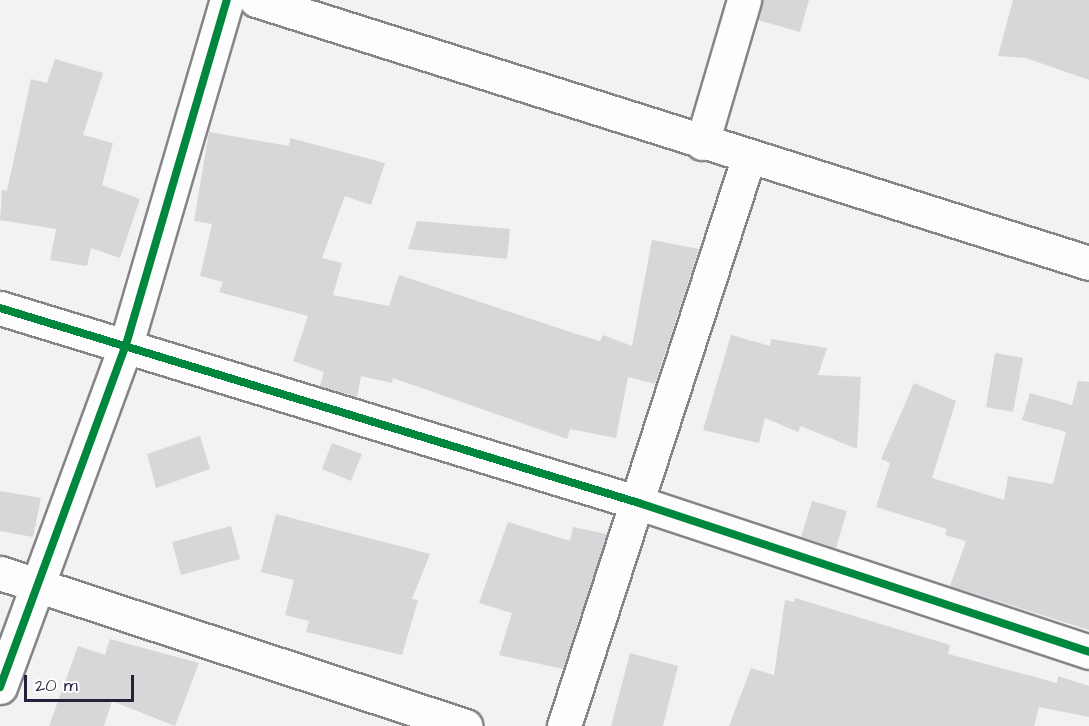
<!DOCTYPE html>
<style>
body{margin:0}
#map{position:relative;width:1089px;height:726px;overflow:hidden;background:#f2f2f3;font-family:"Architects Daughter",sans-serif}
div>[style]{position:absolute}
.building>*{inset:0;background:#d7d7d9}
.roads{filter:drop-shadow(2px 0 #848489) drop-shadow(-2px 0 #848489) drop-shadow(0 2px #848489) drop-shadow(0 -2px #848489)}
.minor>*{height:33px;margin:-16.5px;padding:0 16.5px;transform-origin:16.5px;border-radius:16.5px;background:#fdfdfd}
.secondary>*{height:33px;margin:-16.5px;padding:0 16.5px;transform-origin:16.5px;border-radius:16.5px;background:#fdfdfd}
.cycleway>*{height:8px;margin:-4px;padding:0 4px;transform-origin:4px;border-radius:4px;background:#00873e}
span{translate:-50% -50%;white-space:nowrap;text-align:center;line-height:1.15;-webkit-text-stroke:5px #fff;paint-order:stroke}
.scale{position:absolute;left:24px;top:675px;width:110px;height:27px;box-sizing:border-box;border:3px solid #22223b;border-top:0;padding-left:8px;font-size:18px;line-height:21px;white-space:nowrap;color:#22223b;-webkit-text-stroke:4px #fff;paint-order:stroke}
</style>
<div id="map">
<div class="building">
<i style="clip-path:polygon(762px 0,809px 0,800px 32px,758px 20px)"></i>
<i style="clip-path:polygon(1013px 0,1089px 0,1089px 80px,1026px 58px,998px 56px)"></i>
<i style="clip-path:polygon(55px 59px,103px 73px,83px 135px,113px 143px,102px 185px,140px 199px,120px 258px,91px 248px,87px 266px,50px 260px,56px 229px,0 220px,2px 190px,7px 191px,31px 79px,47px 83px)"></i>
<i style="clip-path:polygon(209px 132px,289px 146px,290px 138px,385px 163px,371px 205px,345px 196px,322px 258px,342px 263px,333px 295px,389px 306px,399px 275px,576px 334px,600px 341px,603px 335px,632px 346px,652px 240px,699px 249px,655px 384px,628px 377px,616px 438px,570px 429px,567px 439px,393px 378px,392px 383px,361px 376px,357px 397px,320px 386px,324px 372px,293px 361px,308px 316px,219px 292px,223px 282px,200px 276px,212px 224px,194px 221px)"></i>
<i style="clip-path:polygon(417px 221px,510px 229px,507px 259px,408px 249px)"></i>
<i style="clip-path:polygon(731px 335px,770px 346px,771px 339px,827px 348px,818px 375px,861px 377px,857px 449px,801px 426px,798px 432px,765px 418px,759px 443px,703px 430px)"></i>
<i style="clip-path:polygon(995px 353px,1023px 358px,1013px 412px,986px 407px)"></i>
<i style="clip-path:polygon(1078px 381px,1089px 382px,1089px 630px,950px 586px,966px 541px,945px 535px,947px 529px,876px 507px,890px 463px,881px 459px,914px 383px,956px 401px,932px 478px,1004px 500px,1008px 476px,1053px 484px,1066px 432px,1022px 420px,1030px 393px,1072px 405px)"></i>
<i style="clip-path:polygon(200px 436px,210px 469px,156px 488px,147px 454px)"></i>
<i style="clip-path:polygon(332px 443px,362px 454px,351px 481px,322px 469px)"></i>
<i style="clip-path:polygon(0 491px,41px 498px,33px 537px,0 531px)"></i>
<i style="clip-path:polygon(812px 501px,847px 511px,836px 548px,801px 537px)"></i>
<i style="clip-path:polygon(276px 514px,430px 554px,412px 599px,418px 600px,402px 655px,306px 632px,309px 621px,285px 615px,294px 580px,261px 572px)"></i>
<i style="clip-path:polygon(508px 522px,570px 541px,573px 527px,607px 534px,563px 669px,499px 655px,512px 613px,479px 603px)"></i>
<i style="clip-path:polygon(231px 526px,240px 559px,181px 575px,172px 542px)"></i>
<i style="clip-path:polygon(795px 598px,950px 645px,948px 654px,1057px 683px,1058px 676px,1089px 686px,1089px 717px,1039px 707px,1034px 726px,729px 726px,751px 668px,774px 675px,785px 600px,794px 602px)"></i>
<i style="clip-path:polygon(110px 639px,199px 663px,175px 726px,112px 701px,104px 726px,49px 726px,78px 646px,105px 655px)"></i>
<i style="clip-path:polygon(630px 653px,678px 666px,663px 726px,611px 726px)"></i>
</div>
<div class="roads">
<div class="minor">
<i style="left:702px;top:143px;width:149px;rotate:-73.6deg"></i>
<i style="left:0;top:308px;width:668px;rotate:16.97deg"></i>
<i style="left:639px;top:503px;width:474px;rotate:18.3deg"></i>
<i style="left:0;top:573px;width:490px;rotate:18.2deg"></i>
<i style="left:0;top:687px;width:361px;rotate:-69.8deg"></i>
<i style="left:125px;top:348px;width:363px;rotate:-73.7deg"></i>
<i style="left:564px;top:726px;width:599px;rotate:-72.02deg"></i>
</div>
<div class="secondary">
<i style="left:256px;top:0;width:874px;rotate:17.52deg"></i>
</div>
</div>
<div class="cycleway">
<i style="left:0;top:308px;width:668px;rotate:16.97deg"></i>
<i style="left:639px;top:503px;width:474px;rotate:18.3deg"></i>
<i style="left:0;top:687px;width:361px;rotate:-69.8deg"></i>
<i style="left:125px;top:348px;width:363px;rotate:-73.7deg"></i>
</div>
<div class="scale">20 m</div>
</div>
